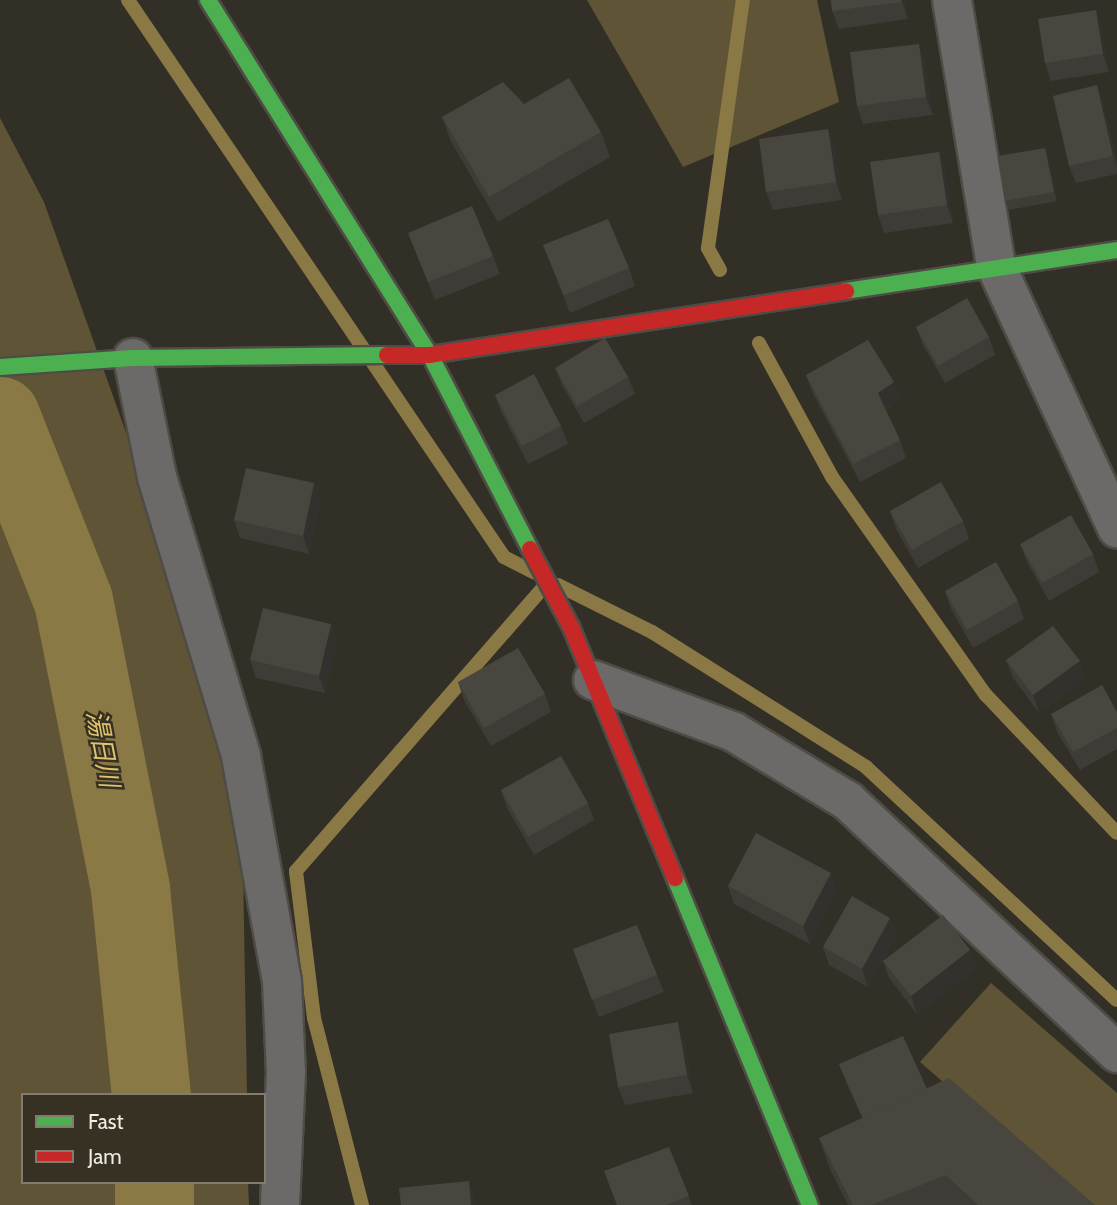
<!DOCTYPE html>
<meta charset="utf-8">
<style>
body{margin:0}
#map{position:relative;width:1117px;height:1205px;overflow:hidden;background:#322f27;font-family:Cabin,"Noto Sans JP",sans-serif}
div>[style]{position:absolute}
.green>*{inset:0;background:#5f5435}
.stream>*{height:14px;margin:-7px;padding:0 7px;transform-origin:7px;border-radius:7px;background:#8b7945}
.river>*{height:79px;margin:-39.5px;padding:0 39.5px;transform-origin:39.5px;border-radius:39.5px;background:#8b7945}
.roads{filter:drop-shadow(2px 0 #4f4c46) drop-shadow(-2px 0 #4f4c46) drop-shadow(0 2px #4f4c46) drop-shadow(0 -2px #4f4c46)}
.street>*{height:38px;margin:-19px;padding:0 19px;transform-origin:19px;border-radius:19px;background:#6c6a68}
.fast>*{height:16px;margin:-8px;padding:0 8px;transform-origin:8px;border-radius:8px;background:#4caf50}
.jam>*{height:16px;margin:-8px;padding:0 8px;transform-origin:8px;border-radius:8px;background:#c62828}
.wall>*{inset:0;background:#3f3c37}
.shaded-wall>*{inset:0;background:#33312d}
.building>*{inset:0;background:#494640}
span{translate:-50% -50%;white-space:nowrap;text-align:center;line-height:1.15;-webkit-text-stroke:5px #363123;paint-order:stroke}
.water-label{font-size:26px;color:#e0c26f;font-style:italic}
.legend{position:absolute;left:21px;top:1093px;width:245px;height:91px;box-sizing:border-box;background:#363123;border:2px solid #807c70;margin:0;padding:9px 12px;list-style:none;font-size:21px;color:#efece3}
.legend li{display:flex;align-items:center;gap:14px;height:35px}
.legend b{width:35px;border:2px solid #807c70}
</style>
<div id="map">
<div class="green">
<i style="clip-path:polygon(587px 0,817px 0,839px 102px,683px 167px)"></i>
<i style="clip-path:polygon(0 118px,44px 202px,241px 756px,247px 1095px,23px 1095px,23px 1182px,248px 1182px,249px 1205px,0 1205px)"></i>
<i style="clip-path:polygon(991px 983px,1117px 1093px,1117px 1205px,1085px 1205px,920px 1062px)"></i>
</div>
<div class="stream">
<i style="left:128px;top:0;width:672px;rotate:55.98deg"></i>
<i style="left:504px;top:557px;width:34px;rotate:27deg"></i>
<i style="left:720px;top:270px;width:25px;rotate:-119deg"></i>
<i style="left:708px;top:248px;width:250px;rotate:-82deg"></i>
<i style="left:759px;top:343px;width:153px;rotate:61.4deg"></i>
<i style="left:832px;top:477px;width:267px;rotate:54.8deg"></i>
<i style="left:986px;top:695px;width:190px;rotate:46.5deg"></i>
<i style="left:558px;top:585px;width:105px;rotate:26.6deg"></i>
<i style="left:652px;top:632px;width:253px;rotate:32.2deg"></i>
<i style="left:866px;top:767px;width:342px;rotate:42.9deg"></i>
<i style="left:362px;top:1205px;width:193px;rotate:-104.4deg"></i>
<i style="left:314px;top:1018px;width:148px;rotate:-97deg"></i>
<i style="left:296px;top:871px;width:382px;rotate:-48.9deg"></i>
</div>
<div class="river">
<i style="left:0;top:416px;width:198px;rotate:68.4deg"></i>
<i style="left:73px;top:600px;width:295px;rotate:78.8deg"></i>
<i style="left:130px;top:889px;width:207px;rotate:84.2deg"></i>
<i style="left:154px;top:1182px;width:23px;rotate:90deg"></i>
</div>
<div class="roads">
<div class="street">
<i style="left:952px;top:0;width:270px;rotate:80.6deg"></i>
<i style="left:996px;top:266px;width:289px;rotate:65.2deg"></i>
<i style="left:133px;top:358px;width:121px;rotate:78.6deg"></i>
<i style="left:157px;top:477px;width:291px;rotate:73.2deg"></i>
<i style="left:241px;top:756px;width:230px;rotate:79.7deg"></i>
<i style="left:282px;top:982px;width:90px;rotate:87.5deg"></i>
<i style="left:286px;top:1072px;width:133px;rotate:92.6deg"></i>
<i style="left:593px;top:680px;width:150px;rotate:20.2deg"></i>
<i style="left:734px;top:732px;width:133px;rotate:31.2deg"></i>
<i style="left:848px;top:801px;width:369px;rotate:43.1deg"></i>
</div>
<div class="fast">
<i style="left:208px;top:0;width:419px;rotate:58deg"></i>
<i style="left:430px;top:355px;width:218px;rotate:62.7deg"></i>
<i style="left:846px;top:291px;width:274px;rotate:-8.6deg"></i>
<i style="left:0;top:367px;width:133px;rotate:-3.9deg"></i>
<i style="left:133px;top:358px;width:254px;rotate:-0.7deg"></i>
<i style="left:675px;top:878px;width:354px;rotate:67.6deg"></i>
</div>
<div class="jam">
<i style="left:387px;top:355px;width:43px"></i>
<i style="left:430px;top:355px;width:421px;rotate:-8.7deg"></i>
<i style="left:530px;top:549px;width:88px;rotate:62.3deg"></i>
<i style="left:571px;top:627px;width:272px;rotate:67.5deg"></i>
</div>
</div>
<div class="wall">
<i style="clip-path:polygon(831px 0,905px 0,908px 19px,839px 29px,832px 11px)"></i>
<i style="clip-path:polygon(1102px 28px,1109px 72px,1051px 81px,1045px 63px)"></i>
<i style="clip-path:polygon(919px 44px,925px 61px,933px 115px,863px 124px,857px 106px)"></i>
<i style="clip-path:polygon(1097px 85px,1103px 103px,1117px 164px,1117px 174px,1076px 183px,1069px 166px)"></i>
<i style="clip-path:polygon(524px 104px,601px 132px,610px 157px,498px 222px,451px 142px,442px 117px)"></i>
<i style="clip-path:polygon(828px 129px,835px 147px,842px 200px,773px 210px,766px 192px)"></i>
<i style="clip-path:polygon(1045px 148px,1049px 157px,1057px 201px,1009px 210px,1005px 201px)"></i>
<i style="clip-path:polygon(939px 152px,945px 170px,953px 223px,884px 233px,878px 215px)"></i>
<i style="clip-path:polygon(408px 233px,493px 256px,500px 274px,435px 300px)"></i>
<i style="clip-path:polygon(543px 245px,629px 268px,635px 286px,570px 313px)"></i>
<i style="clip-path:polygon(916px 327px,989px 337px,995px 355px,945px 383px,923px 345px)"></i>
<i style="clip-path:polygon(555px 368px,628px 377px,635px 394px,584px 423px,562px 385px)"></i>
<i style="clip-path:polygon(806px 375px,894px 382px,901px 399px,885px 410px,900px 440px,906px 458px,860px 482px,812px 392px)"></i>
<i style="clip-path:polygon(495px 395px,561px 426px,568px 444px,528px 464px,501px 412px)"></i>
<i style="clip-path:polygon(314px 483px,321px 501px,309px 554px,240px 538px,234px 520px)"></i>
<i style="clip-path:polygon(890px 511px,963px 521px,969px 539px,918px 568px,896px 529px)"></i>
<i style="clip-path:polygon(1020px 544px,1093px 554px,1099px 572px,1049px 601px,1027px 562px)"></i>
<i style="clip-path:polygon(945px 591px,1018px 601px,1024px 619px,973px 648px,951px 609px)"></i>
<i style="clip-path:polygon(331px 624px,337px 641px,325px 693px,256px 678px,250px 660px)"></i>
<i style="clip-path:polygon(1006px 660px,1086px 679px,1039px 713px,1013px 678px)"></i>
<i style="clip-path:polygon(458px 682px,545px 694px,551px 712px,491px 746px,464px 700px)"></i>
<i style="clip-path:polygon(1117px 712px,1117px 749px,1080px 770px,1057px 732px,1051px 714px)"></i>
<i style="clip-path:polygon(501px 790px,588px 803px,594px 820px,534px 855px,507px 808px)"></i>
<i style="clip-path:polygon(728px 886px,837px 891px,810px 944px,734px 904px)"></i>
<i style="clip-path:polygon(890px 918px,897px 936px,883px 960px,977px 968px,917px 1014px,889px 978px,883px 961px,868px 987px,829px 965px,823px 947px)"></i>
<i style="clip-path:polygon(573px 949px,657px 975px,664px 992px,599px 1017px)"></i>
<i style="clip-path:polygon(684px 1040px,693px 1093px,625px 1105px,618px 1087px)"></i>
<i style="clip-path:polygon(839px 1064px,927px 1089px,1095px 1205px,848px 1205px,830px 1169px,819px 1138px,862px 1118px,846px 1082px)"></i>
<i style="clip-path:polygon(669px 1147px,692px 1205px,617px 1205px)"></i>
</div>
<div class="shaded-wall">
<i style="clip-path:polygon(901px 0,905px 0,908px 19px,902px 2px)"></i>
<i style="clip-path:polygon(1096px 10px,1102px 28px,1109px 72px,1103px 54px)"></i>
<i style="clip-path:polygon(919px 44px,925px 61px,933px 115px,926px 97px)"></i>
<i style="clip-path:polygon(1097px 85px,1103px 103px,1117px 168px,1113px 156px)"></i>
<i style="clip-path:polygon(828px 129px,835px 147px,842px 200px,836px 182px)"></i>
<i style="clip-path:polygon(1045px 148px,1049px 157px,1057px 201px,1054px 192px)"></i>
<i style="clip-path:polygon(939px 152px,945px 170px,953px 223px,947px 205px)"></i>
<i style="clip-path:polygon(894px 382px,901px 399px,884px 410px,878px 393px)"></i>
<i style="clip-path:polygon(314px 483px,321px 501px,309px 554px,303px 536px)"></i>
<i style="clip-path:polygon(331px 624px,337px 641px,325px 693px,319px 676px)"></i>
<i style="clip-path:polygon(1080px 661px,1086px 679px,1039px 713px,1033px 695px)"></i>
<i style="clip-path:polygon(831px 873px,837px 891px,810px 944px,803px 926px)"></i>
<i style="clip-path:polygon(890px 918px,897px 936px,868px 987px,862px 969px)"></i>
<i style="clip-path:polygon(970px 950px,977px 968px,917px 1014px,911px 996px)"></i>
<i style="clip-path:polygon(678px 1022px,684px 1040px,693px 1093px,687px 1075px)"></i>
<i style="clip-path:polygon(469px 1181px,475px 1199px,476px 1205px,471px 1205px)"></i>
</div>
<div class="building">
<i style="clip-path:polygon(831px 0,901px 0,902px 2px,832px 11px)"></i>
<i style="clip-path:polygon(1096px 10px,1103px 54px,1045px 63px,1038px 19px)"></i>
<i style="clip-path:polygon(919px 44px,926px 97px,857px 106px,850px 52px)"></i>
<i style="clip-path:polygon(569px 78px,601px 132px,489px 197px,442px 117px,503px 82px,524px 104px)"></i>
<i style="clip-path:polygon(1097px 85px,1113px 156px,1069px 166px,1053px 96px)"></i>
<i style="clip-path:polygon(828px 129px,836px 182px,766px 192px,759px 139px)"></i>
<i style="clip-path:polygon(1045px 148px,1054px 192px,1005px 201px,998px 156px)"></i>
<i style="clip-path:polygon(939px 152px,947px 205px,878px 215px,870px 162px)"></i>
<i style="clip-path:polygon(472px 206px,493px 256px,428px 282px,408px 233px)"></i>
<i style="clip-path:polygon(608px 219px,629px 268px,564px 295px,543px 245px)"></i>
<i style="clip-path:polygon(967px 298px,989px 337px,938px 366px,916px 327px)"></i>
<i style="clip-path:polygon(605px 338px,628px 377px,577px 406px,555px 368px)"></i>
<i style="clip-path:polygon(868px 340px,894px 382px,878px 393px,900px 440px,853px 464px,806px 375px)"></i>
<i style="clip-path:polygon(534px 374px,561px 426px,522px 446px,495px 395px)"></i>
<i style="clip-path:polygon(246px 468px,314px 483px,303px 536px,234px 520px)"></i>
<i style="clip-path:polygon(941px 482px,963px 521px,912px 550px,890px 511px)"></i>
<i style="clip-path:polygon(1071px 515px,1093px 554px,1042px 583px,1020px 544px)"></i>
<i style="clip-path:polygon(996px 562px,1018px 601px,967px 630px,945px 591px)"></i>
<i style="clip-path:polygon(263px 608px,331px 624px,319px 676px,250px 660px)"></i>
<i style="clip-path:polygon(1053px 626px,1080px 661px,1033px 695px,1006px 660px)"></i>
<i style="clip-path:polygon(518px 648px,545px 694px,484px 728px,458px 682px)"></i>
<i style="clip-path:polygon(1102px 685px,1117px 712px,1117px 728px,1073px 752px,1051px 714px)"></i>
<i style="clip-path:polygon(561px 756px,588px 803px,528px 837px,501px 790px)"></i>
<i style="clip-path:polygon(756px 833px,831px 873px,803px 926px,728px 886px)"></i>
<i style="clip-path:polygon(852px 896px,890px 918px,862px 969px,823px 947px)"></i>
<i style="clip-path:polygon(943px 915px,970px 950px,911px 996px,883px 961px)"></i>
<i style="clip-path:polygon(637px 925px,657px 975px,592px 1000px,573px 949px)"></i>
<i style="clip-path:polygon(678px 1022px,687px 1075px,618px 1087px,609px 1034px)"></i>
<i style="clip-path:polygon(903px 1036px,927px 1089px,863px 1118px,839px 1064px)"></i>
<i style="clip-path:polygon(949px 1078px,1095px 1205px,978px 1205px,946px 1175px,871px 1205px,853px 1205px,819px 1138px)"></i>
<i style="clip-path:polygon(669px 1147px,689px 1196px,666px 1205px,617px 1205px,604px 1171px)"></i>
<i style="clip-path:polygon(469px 1181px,471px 1205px,401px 1205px,399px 1188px)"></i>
</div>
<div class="water-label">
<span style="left:102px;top:749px;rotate:79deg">湯日川</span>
</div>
<ul class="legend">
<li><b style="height:9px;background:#4caf50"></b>Fast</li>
<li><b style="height:9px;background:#c62828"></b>Jam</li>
</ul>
</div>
